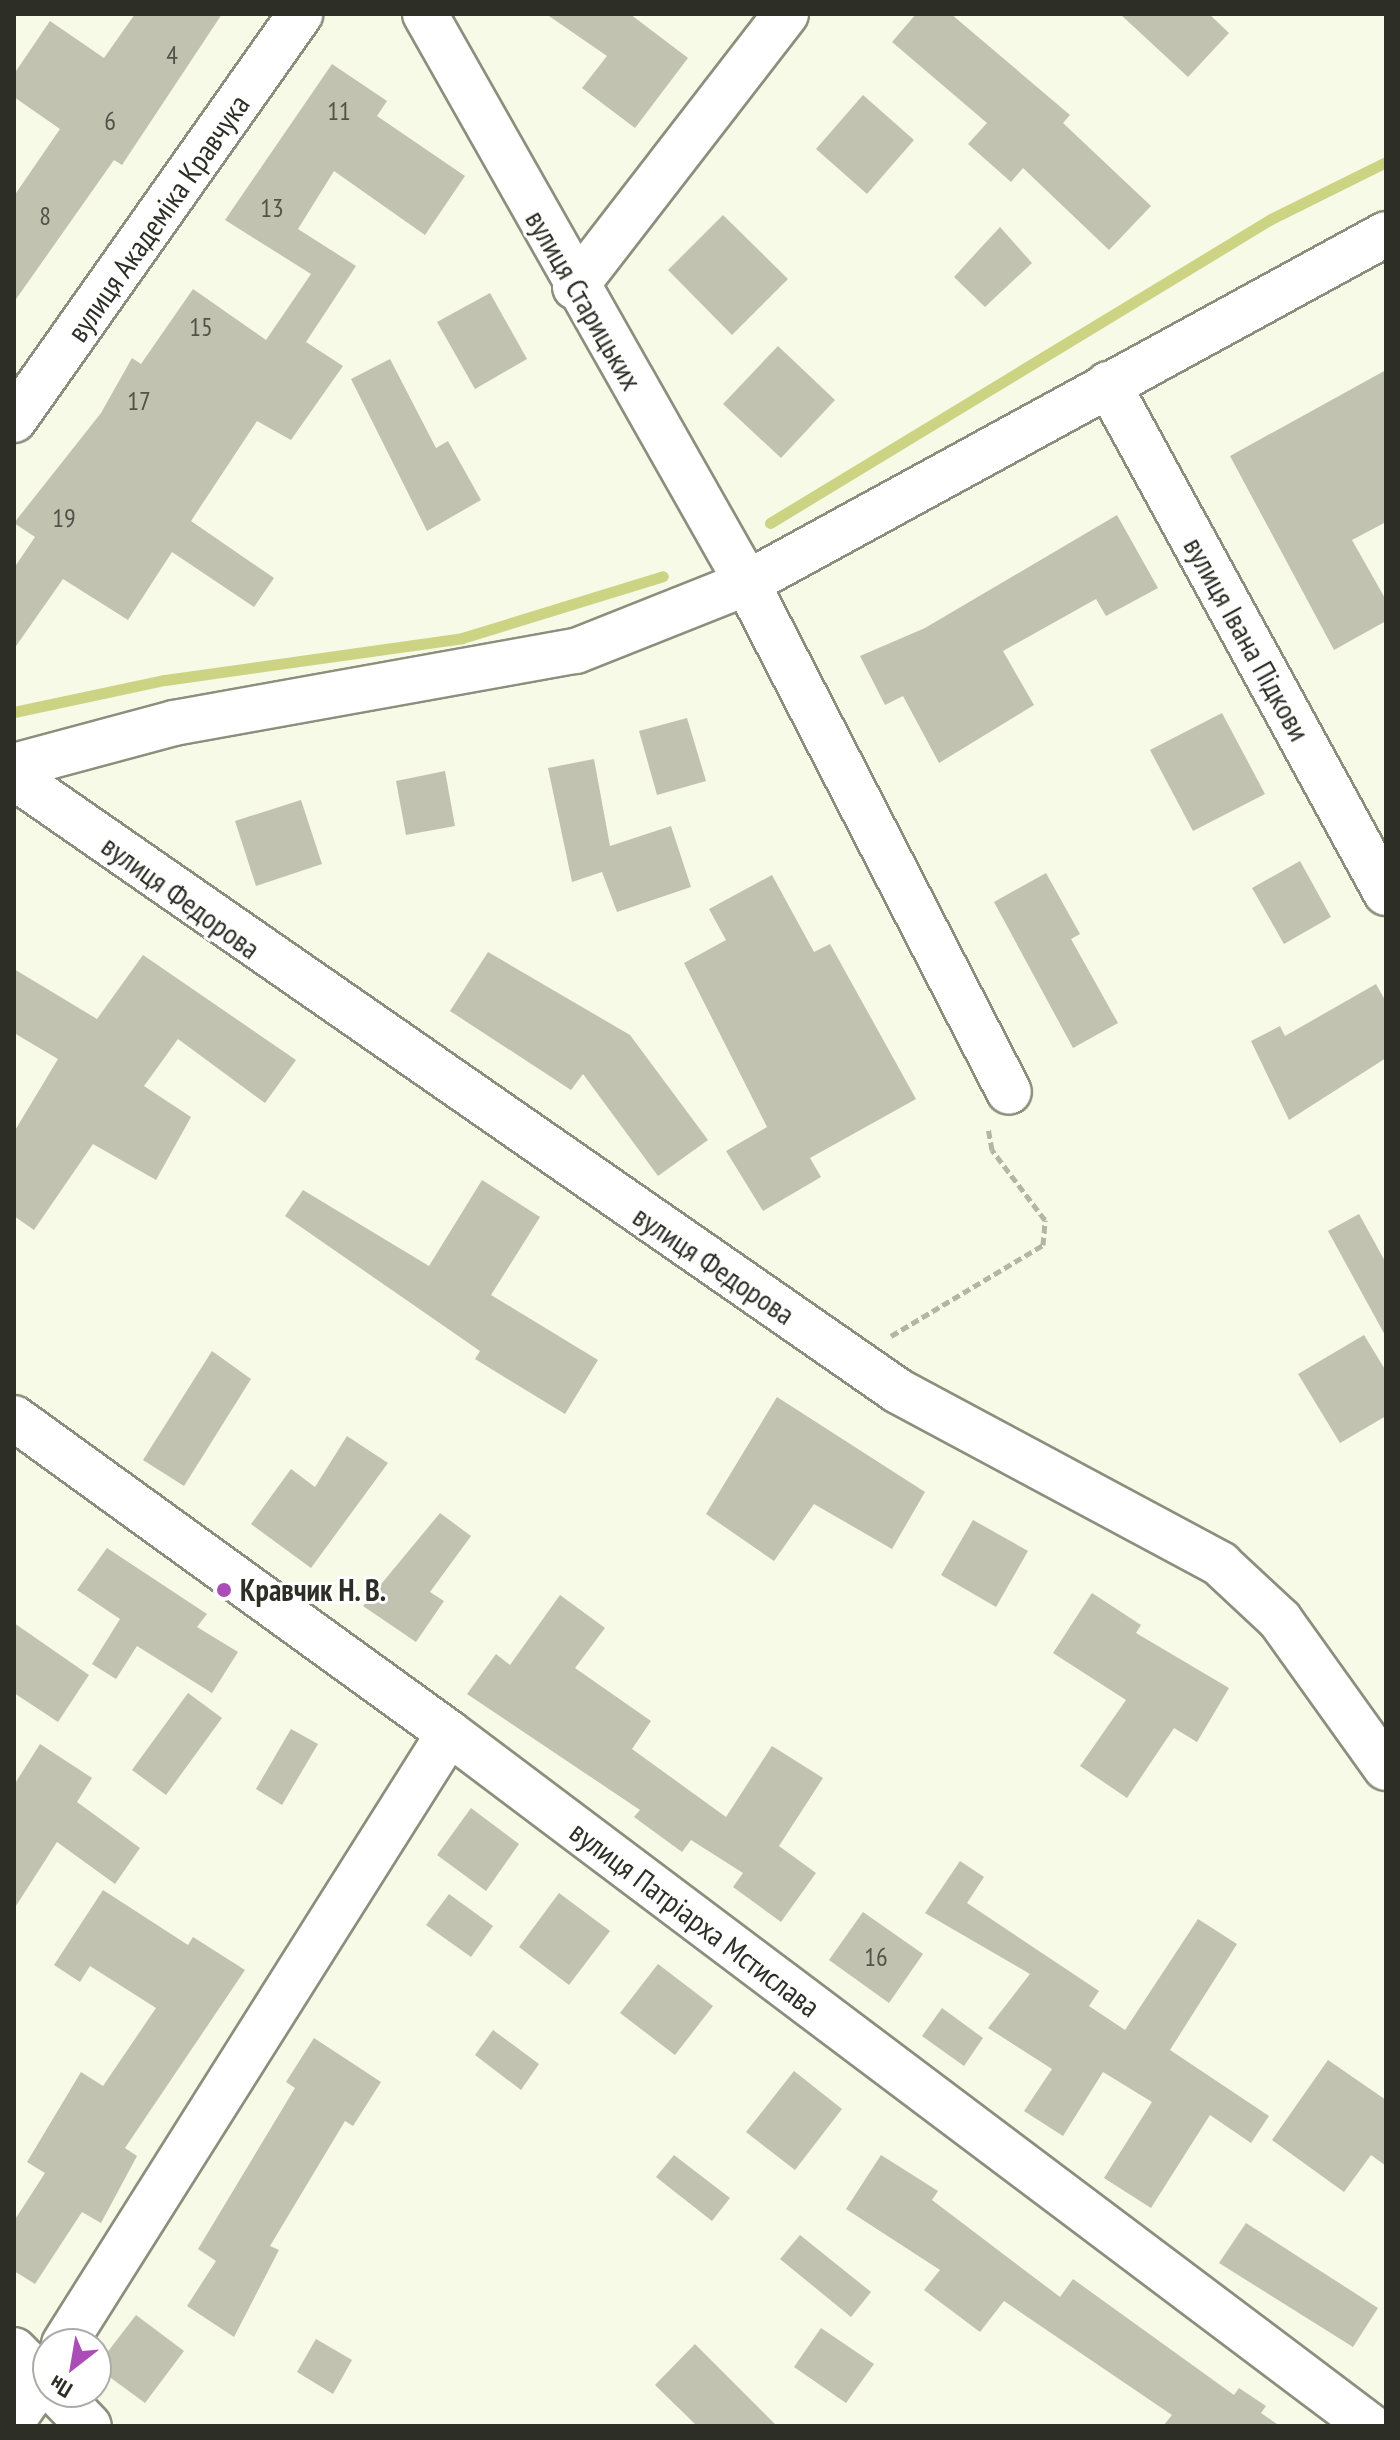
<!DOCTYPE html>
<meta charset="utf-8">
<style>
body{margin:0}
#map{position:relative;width:1400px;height:2440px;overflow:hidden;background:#f7fae6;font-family:"PT Sans Narrow",sans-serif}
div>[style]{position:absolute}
.stream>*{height:11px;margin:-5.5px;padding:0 5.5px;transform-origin:5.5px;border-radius:5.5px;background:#ccd484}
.building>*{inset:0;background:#c1c3b0}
.path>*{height:5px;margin-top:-2.5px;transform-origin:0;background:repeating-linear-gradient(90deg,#b3b6a6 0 8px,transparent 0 12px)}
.roads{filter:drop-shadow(2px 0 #8c8f7d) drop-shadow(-2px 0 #8c8f7d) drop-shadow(0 2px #8c8f7d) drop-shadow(0 -2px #8c8f7d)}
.minor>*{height:44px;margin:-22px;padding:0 22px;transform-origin:22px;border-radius:22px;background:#fff}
.dots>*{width:22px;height:22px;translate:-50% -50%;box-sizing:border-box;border:4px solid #fff;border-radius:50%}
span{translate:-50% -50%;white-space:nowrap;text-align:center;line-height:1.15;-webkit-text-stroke:6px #fff;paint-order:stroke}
.number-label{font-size:26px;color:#525348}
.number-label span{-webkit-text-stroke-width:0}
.street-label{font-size:30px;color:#2d2e26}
.poi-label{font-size:30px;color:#2d2e26;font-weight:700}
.left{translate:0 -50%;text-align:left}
.frame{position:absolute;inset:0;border:16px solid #2d2e26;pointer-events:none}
.north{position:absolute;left:32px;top:2328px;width:80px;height:80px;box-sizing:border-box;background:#fff;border:2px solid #ababa8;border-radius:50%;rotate:211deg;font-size:22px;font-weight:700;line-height:32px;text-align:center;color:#2d2e26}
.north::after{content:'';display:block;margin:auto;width:28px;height:36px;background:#ab4db7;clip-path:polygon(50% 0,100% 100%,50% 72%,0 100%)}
</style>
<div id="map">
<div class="stream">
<i style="left:770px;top:523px;width:586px;rotate:-31.25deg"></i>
<i style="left:1271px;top:219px;width:128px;rotate:-26.4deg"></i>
<i style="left:14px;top:712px;width:154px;rotate:-12deg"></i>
<i style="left:165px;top:680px;width:300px;rotate:-8deg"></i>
<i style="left:462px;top:638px;width:210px;rotate:-17.1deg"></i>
</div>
<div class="building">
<i style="clip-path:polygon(135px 14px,222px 14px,122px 165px,114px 160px,14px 302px,14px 196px,60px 129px,14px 97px,14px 74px,50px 21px,104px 58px)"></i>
<i style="clip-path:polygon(546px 14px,630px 14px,688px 58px,635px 128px,582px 88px,607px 56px)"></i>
<i style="clip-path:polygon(916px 14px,951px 14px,1070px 115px,1063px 123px,1151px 206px,1109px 250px,1023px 168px,1011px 182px,968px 144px,987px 123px,892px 42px)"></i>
<i style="clip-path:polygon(1120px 14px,1209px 14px,1229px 33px,1188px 77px)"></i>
<i style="clip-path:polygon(332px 64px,387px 101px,377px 116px,465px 176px,425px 235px,334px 171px,298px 229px,356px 266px,306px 342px,343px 366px,291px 440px,257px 421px,191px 521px,274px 578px,254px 607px,172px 552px,128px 620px,63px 579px,14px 649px,14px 568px,35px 537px,14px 523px,101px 413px,132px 358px,141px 364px,193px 289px,266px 340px,311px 274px,225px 220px)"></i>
<i style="clip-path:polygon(863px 95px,914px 140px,867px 194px,816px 149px)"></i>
<i style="clip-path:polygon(723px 215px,788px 279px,732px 335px,668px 270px)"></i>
<i style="clip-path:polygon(1000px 227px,1032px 263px,985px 307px,954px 277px)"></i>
<i style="clip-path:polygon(490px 293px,527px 359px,475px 389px,437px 322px)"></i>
<i style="clip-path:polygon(778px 346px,835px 400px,781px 458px,723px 404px)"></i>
<i style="clip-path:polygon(390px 359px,436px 448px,448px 441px,481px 500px,427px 531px,351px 379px)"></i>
<i style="clip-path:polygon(1386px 370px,1386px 522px,1352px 540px,1386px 600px,1386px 621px,1334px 650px,1230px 456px)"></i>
<i style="clip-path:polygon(1117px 515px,1158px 588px,1106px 616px,1096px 599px,1003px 651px,1034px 705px,939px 763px,903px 696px,885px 705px,860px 656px,925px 628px)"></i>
<i style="clip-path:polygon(1222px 713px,1265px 794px,1193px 831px,1150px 750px)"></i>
<i style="clip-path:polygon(687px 718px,706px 781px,657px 795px,639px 731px)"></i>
<i style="clip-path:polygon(594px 759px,610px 846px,671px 826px,691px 887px,617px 912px,602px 872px,572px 882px,548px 768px)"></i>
<i style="clip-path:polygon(445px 771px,455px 826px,406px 835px,396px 781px)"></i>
<i style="clip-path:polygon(301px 800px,322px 864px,256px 886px,235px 821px)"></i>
<i style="clip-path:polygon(1300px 861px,1331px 917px,1284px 944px,1252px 888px)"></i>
<i style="clip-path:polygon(1046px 873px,1080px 934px,1071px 939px,1118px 1023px,1073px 1048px,994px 902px)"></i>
<i style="clip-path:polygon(772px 875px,814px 952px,830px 944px,916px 1099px,810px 1158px,821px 1177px,763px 1211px,726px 1151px,767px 1127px,684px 963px,726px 940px,709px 909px)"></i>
<i style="clip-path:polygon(488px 952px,630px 1035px,708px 1140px,658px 1176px,583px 1074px,571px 1090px,450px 1011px)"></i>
<i style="clip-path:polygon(143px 955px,296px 1060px,265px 1103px,178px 1039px,144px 1086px,191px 1117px,156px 1180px,93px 1144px,34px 1230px,14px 1216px,14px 1132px,58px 1059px,14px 1033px,14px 969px,97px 1019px)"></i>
<i style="clip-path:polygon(1376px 984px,1386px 1002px,1386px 1058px,1289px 1120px,1251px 1041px,1280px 1026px,1285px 1036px)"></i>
<i style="clip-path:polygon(482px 1180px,540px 1217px,491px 1295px,598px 1360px,565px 1414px,475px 1359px,480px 1351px,285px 1216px,303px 1190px,429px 1266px)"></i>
<i style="clip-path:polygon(1359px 1214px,1386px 1263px,1386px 1337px,1328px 1231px)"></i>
<i style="clip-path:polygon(1364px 1335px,1386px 1371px,1386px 1416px,1340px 1443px,1298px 1374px)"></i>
<i style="clip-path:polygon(212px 1351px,251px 1379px,184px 1486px,143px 1460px)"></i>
<i style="clip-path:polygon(777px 1397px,925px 1492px,892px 1549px,814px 1504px,774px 1561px,706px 1514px)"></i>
<i style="clip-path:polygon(347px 1436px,388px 1463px,311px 1568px,251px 1524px,291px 1469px,315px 1487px)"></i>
<i style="clip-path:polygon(440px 1513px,471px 1536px,430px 1592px,444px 1601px,416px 1642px,363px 1606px)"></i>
<i style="clip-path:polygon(973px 1520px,1028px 1551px,996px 1607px,941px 1575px)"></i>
<i style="clip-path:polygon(107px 1548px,207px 1614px,197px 1627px,238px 1652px,212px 1693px,137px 1646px,116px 1679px,92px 1664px,120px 1619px,77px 1590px)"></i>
<i style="clip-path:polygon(1092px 1593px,1141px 1625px,1136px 1633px,1229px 1688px,1197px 1742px,1174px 1728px,1127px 1798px,1080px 1766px,1126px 1700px,1053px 1653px)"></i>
<i style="clip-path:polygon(560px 1595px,605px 1628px,575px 1668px,651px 1721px,632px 1749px,726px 1817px,772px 1746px,823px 1778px,779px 1846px,816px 1873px,781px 1922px,733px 1887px,743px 1873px,691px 1840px,682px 1852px,634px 1817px,640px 1810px,467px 1694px,496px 1654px,510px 1665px)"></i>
<i style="clip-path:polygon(14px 1623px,89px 1675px,58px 1722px,14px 1693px)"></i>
<i style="clip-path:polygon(188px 1693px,222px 1718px,166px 1795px,132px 1770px)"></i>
<i style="clip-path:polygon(291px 1729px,318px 1744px,282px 1805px,256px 1789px)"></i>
<i style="clip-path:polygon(40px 1744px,92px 1778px,77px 1802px,140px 1848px,115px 1884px,57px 1842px,14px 1909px,14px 1785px)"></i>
<i style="clip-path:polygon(471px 1808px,519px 1844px,486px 1891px,437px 1855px)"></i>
<i style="clip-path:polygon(960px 1861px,984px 1877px,967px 1903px,1099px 1991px,1089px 2006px,1125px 2030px,1198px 1919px,1237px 1944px,1170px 2050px,1269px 2116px,1251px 2143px,1210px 2115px,1151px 2208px,1104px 2178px,1152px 2102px,1103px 2072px,1063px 2136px,1024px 2111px,1052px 2069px,988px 2028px,1030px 1974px,925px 1913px)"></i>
<i style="clip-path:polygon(103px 1890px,188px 1945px,193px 1937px,245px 1970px,125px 2148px,137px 2156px,101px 2223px,82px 2212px,35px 2284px,14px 2271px,14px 2221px,45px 2173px,27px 2162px,81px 2072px,103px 2086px,156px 2008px,90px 1966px,80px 1982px,54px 1965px)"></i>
<i style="clip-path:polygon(559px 1893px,610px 1931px,569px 1985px,519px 1947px)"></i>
<i style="clip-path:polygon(449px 1894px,493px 1926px,471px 1957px,426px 1925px)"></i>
<i style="clip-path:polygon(863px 1912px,923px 1954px,889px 2003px,829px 1960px)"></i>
<i style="clip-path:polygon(658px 1964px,713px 2006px,675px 2055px,620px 2013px)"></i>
<i style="clip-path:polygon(942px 2008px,983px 2038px,964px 2066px,922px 2036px)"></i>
<i style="clip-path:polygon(493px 2030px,539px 2064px,521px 2090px,475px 2055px)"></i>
<i style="clip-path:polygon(314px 2038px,381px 2082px,353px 2126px,345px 2121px,270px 2246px,279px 2250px,234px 2337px,187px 2306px,216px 2261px,198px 2249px,295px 2088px,286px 2082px)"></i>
<i style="clip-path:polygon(1328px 2060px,1386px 2100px,1386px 2166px,1371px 2155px,1344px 2192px,1272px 2140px)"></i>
<i style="clip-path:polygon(794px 2071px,842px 2109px,795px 2170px,746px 2132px)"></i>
<i style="clip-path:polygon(674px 2155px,730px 2198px,712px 2221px,656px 2177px)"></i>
<i style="clip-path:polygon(881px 2155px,938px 2191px,932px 2200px,1060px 2297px,1073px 2279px,1234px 2395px,1239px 2388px,1266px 2406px,1261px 2413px,1280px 2426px,1163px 2426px,1172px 2415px,1004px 2301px,980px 2332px,924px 2290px,940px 2270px,846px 2209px)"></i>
<i style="clip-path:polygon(1246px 2223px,1378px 2308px,1353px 2347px,1219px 2263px)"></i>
<i style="clip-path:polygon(800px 2235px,871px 2292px,851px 2317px,780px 2259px)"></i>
<i style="clip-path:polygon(136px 2315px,184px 2351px,145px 2403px,96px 2367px)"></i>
<i style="clip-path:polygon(821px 2328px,874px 2364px,846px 2403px,794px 2367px)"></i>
<i style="clip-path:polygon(316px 2339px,352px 2360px,333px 2394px,297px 2372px)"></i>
<i style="clip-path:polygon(695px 2344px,777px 2426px,697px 2426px,655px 2385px)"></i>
</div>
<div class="path">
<i style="left:891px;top:1336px;width:177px;rotate:-30.9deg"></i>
<i style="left:1043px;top:1245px;width:25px;rotate:-85deg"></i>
<i style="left:1045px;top:1220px;width:88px;rotate:-127.1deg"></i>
<i style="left:992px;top:1150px;width:23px;rotate:-100deg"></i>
</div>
<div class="roads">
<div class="minor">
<i style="left:425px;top:14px;width:654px;rotate:60.49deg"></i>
<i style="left:747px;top:583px;width:572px;rotate:62.76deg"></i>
<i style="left:575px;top:287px;width:345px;rotate:-52.3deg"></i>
<i style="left:1108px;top:384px;width:580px;rotate:61.36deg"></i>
<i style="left:14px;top:420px;width:497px;rotate:-54.8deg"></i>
<i style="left:14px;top:766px;width:166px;rotate:-15deg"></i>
<i style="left:174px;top:723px;width:408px;rotate:-10.2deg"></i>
<i style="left:576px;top:651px;width:184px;rotate:-21.7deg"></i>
<i style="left:747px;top:583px;width:728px;rotate:-28.64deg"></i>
<i style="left:14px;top:777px;width:1076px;rotate:34.78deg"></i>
<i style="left:898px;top:1391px;width:366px;rotate:28.2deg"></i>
<i style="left:1220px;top:1564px;width:82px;rotate:43deg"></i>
<i style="left:1280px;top:1620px;width:182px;rotate:54.4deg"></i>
<i style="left:14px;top:1418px;width:537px;rotate:35.91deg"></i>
<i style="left:449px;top:1733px;width:1153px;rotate:36.96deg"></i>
<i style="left:64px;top:2344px;width:722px;rotate:-57.78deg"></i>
<i style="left:14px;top:2350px;width:48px;rotate:45deg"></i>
<i style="left:56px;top:2392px;width:47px;rotate:45.9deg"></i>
<i style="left:14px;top:2419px;width:60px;rotate:-55.2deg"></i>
</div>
</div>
<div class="dots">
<i style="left:224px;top:1590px;background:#ab4db7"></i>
</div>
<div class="number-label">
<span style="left:172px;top:55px">4</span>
<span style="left:339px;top:111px">11</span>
<span style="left:110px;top:121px">6</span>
<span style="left:272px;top:208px">13</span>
<span style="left:45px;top:216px">8</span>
<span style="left:201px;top:327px">15</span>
<span style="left:139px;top:401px">17</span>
<span style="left:64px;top:518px">19</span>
<span style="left:876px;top:1957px">16</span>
</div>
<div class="street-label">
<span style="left:158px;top:218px;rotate:-55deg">вулиця Академіка Кравчука</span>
<span style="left:584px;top:300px;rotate:60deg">вулиця Старицьких</span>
<span style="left:1247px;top:639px;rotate:61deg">вулиця Івана Підкови</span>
<span style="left:181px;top:897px;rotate:36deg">вулиця Федорова</span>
<span style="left:714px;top:1265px;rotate:34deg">вулиця Федорова</span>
<span style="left:695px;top:1919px;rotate:37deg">вулиця Патріарха Мстислава</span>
</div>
<div class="poi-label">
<span class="left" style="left:240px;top:1590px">Кравчик Н. В.</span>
</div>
<div class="frame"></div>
<div class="north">Пн</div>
</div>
